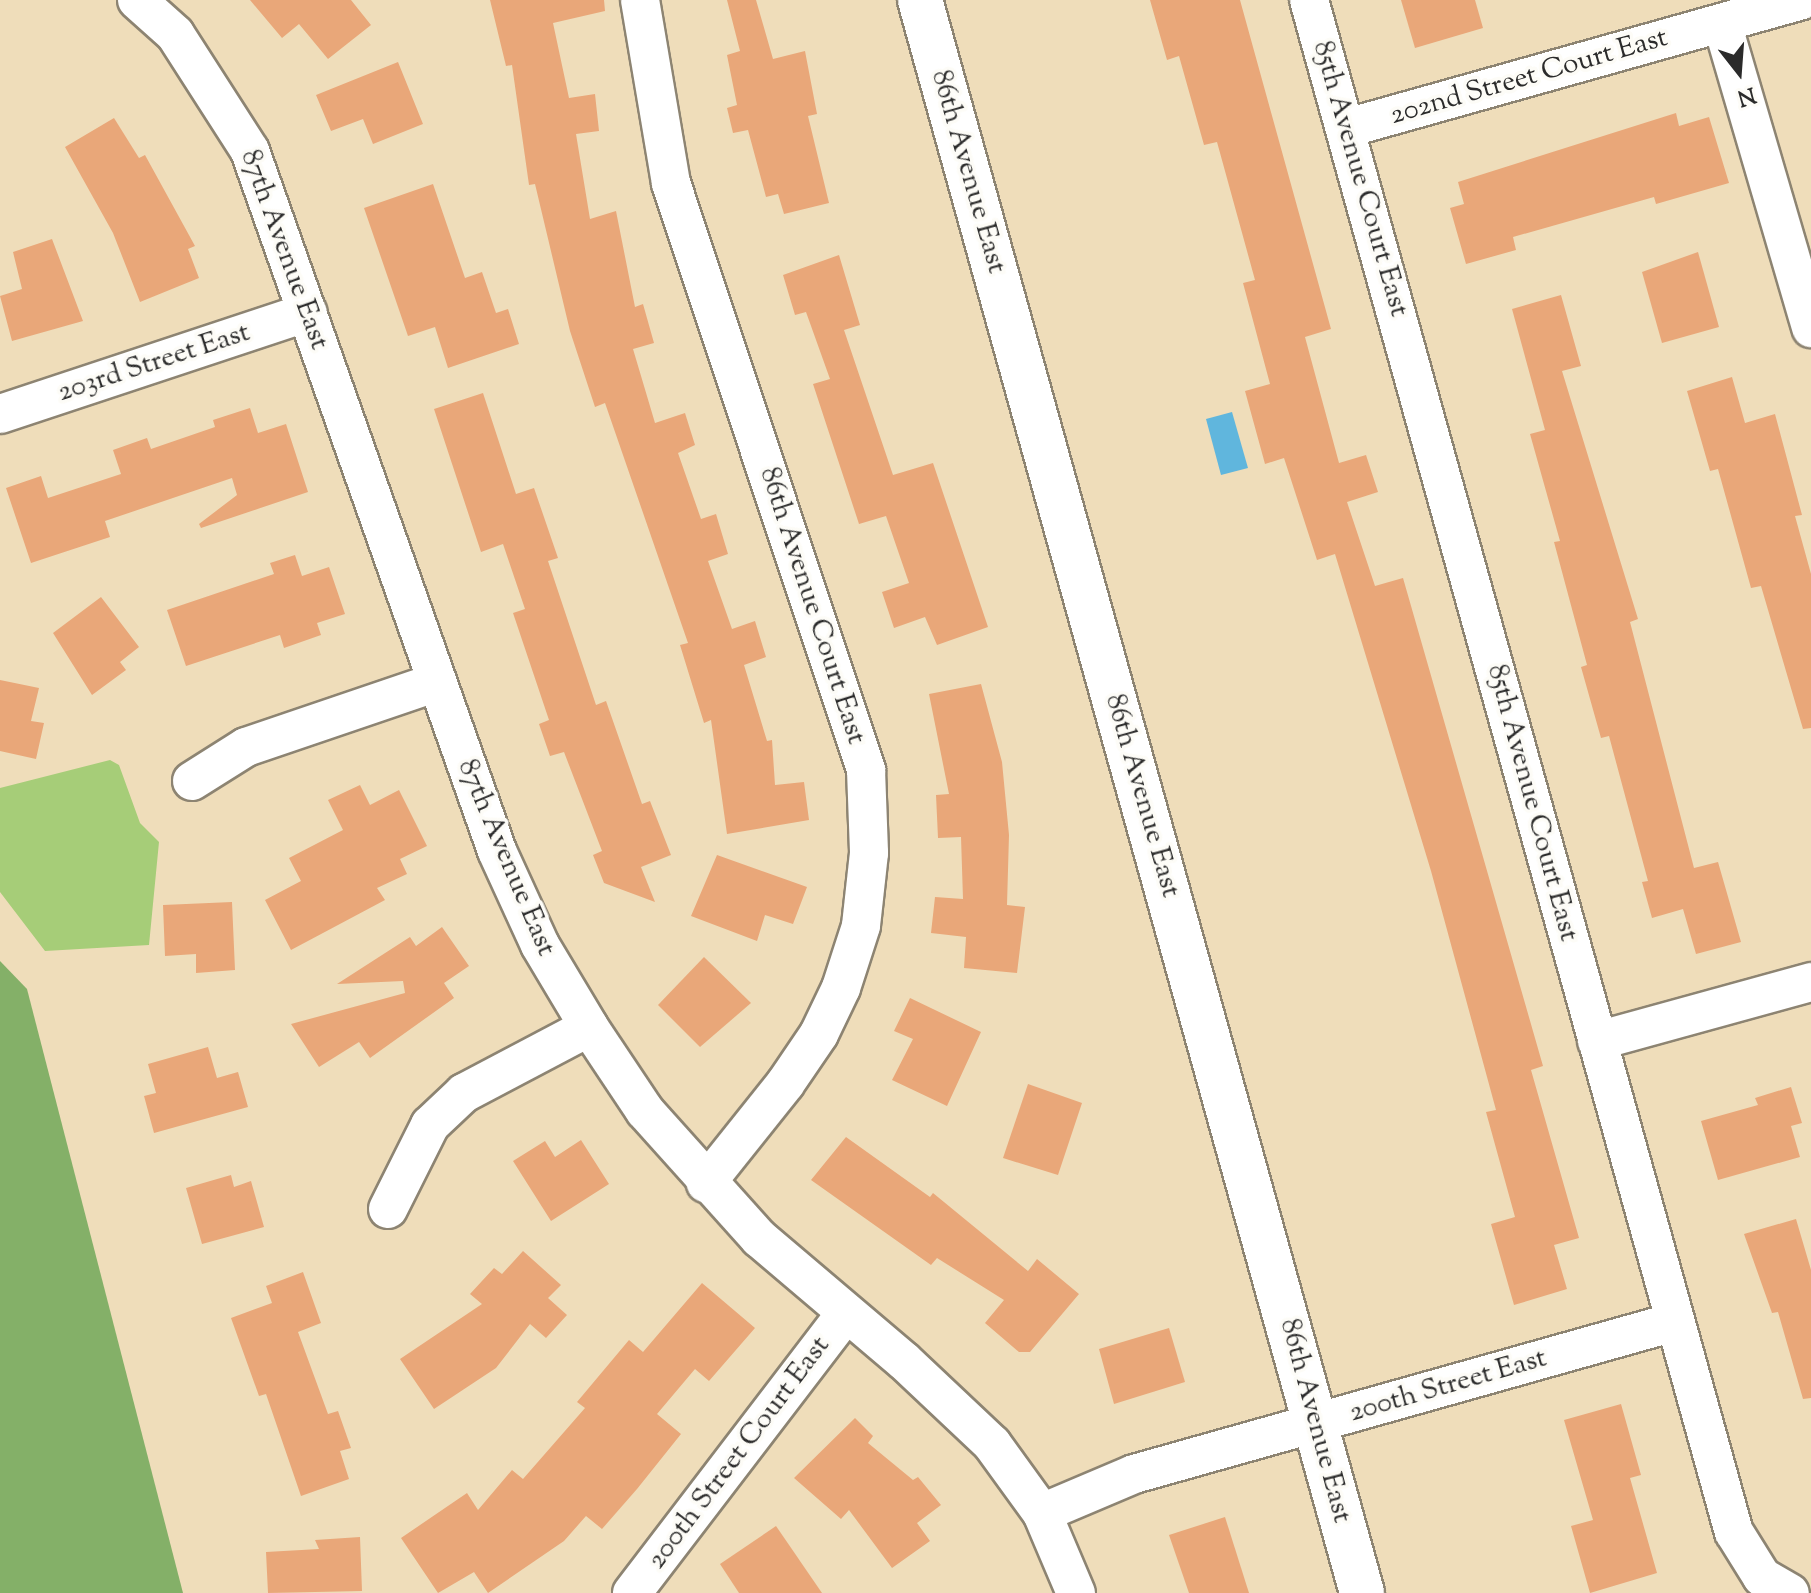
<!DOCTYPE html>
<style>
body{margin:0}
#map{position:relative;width:1811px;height:1593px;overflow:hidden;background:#efddba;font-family:"Sorts Mill Goudy",serif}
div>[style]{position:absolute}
.green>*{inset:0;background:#a6cd78}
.forest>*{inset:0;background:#84b068}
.water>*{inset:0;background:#60b6dd}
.building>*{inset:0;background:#e9a779}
.roads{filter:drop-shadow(2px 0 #8d8472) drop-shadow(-2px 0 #8d8472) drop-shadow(0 2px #8d8472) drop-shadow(0 -2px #8d8472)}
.minor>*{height:38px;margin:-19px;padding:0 19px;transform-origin:19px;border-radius:19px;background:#fff}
.tertiary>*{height:44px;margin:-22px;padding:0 22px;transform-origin:22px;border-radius:22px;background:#fff}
span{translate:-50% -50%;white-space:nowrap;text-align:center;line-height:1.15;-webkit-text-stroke:7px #fdfcf7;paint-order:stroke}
.street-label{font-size:28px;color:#2b2b2b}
.north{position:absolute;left:1699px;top:32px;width:80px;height:80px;-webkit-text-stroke:6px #fdfcf7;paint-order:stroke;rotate:163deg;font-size:22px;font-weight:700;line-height:32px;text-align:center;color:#2b2b2b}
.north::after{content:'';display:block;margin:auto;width:28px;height:36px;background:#2b2b2b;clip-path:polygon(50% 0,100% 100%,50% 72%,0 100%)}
</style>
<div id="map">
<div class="green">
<i style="clip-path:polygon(110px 760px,119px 765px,140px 823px,159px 842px,149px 945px,45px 951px,0 892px,0 788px)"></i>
</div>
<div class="forest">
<i style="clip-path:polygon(0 961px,27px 989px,183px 1593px,0 1593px)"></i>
</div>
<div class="water">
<i style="clip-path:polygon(1232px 412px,1248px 468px,1221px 475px,1206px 419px)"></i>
</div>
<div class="building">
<i style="clip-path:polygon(250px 0,351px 0,371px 25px,328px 59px,299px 24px,282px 38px)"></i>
<i style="clip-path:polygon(490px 0,604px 0,605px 11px,553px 23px,569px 98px,595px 94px,599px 131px,576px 134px,590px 219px,616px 211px,635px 307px,643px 304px,654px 343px,633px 349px,655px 423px,685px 413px,695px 445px,678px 453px,701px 519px,716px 514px,728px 554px,708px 561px,732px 629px,755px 621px,766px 657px,744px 665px,767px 741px,772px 740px,775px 785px,804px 782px,809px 820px,727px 834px,711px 720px,704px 723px,680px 645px,688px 643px,605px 403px,595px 407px,570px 331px,535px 184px,529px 185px,512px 65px,506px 66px)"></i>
<i style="clip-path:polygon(727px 0,756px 0,773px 59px,805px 51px,817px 114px,808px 116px,829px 203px,784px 214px,778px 194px,766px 197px,748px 130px,733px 133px,727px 108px,737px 105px,727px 55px,740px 51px)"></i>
<i style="clip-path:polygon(1150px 0,1240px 0,1331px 329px,1305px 337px,1339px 463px,1366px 455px,1378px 492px,1347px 502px,1375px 586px,1403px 578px,1543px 1066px,1531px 1070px,1579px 1238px,1554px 1245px,1567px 1289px,1514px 1305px,1491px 1224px,1515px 1217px,1486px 1112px,1496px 1110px,1431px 871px,1335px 554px,1317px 560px,1284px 458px,1265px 464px,1245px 391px,1270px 384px,1243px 283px,1255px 280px,1217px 142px,1204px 145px,1179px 56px,1167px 60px)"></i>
<i style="clip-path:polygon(1401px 0,1475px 0,1483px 28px,1415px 48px)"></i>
<i style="clip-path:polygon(398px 62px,423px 124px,373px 144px,363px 119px,331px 131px,316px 95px)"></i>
<i style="clip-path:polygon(1676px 113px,1679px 126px,1709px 117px,1729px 183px,1656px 204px,1654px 197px,1513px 237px,1516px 250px,1466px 264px,1450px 208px,1464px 204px,1458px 182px)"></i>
<i style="clip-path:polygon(114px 118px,139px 158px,145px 155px,195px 246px,188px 249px,199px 278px,140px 302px,113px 233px,65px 147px)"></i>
<i style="clip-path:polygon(433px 184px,465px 278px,482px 272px,496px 313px,508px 309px,519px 344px,448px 368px,435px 327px,408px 336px,364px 208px)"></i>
<i style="clip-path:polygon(52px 239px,83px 321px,12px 341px,0 296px,22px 289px,13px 252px)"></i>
<i style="clip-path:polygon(1698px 252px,1719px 327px,1662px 343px,1642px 272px)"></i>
<i style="clip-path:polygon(839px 255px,860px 325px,844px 330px,893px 475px,933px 463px,988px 627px,937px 645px,925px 617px,894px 628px,882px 592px,909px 583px,886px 516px,859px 524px,813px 384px,830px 379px,806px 312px,795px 315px,783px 275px)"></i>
<i style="clip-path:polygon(1561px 295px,1581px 366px,1562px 371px,1638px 619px,1630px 622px,1694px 868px,1718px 862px,1741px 942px,1696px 954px,1683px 909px,1652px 918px,1642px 882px,1648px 881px,1609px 736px,1601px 738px,1581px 667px,1587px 665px,1554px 542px,1560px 541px,1530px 434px,1545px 430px,1512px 309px)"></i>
<i style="clip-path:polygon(1732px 377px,1745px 423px,1775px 414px,1802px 515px,1795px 516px,1811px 574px,1811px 728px,1803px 729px,1761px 586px,1751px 588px,1718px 469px,1710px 471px,1687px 391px)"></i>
<i style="clip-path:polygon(483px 393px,516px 494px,534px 488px,558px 558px,548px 561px,596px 705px,606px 701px,642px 804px,650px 801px,671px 855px,641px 867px,655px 902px,604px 883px,593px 855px,602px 851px,564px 752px,550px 756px,539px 724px,549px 720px,513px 613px,525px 609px,503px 544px,481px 552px,434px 409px)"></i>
<i style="clip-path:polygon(250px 408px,258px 433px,286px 424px,308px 492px,201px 528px,199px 524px,237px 495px,232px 478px,105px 521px,110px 537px,31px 563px,6px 488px,41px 476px,48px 498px,121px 474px,113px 450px,147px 438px,151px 449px,215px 427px,213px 420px)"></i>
<i style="clip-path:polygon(295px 555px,302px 576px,329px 567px,345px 614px,317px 623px,321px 635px,284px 648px,280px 635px,186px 666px,167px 610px,274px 574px,270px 563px)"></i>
<i style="clip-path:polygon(101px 597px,139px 647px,120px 662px,126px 670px,92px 695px,53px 633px)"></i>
<i style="clip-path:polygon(0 680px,39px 688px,31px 721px,44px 723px,36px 759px,0 751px)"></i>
<i style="clip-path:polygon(981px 684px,1002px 762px,1009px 835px,1007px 905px,1025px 907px,1017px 973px,964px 968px,966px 937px,931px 933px,935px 897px,963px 899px,961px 837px,938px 838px,936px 795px,949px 794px,929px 694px)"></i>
<i style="clip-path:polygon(360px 785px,370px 805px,399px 790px,427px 846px,400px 859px,407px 874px,377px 888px,385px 900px,291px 950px,265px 900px,301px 881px,289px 858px,343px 830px,328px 800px)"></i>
<i style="clip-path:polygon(717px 855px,807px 887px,793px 924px,765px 915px,757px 941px,691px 916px)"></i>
<i style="clip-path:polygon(232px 902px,235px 970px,196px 973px,196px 954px,165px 956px,163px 905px)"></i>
<i style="clip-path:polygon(442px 927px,469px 966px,444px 983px,454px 998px,370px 1058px,359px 1042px,319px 1067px,291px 1024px,405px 993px,403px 981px,337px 984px,410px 937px,416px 946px)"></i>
<i style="clip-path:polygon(704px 957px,751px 1003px,700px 1047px,658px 1005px)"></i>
<i style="clip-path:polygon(910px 998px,981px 1032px,947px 1106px,892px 1080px,913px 1039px,894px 1031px)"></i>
<i style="clip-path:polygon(208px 1047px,217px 1078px,238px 1072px,248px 1107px,154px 1133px,144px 1096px,156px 1093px,148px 1064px)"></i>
<i style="clip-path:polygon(1028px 1084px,1082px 1103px,1058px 1175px,1003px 1158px)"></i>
<i style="clip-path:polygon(1791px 1087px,1802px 1123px,1791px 1126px,1800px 1157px,1718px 1180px,1701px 1121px,1758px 1105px,1755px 1098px)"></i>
<i style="clip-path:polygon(846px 1137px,930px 1197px,933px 1193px,1028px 1271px,1037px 1259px,1079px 1294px,1030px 1352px,1019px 1352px,985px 1323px,1004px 1300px,937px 1258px,931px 1265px,811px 1180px)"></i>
<i style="clip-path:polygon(581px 1140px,609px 1184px,551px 1221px,513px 1161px,545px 1141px,555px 1157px)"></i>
<i style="clip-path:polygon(231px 1175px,234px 1187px,251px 1181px,264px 1227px,202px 1244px,186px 1188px)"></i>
<i style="clip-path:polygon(1796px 1219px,1811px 1270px,1811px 1398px,1803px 1399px,1778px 1312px,1772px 1313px,1744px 1234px)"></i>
<i style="clip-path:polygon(523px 1251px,561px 1285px,548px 1298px,567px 1315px,546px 1338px,530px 1324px,496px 1368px,434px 1409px,400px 1359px,482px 1304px,470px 1294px,494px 1268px,502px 1274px)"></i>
<i style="clip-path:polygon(303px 1272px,321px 1323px,298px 1332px,328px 1414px,338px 1411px,351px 1448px,340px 1451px,349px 1479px,301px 1496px,266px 1394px,259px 1396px,231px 1318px,272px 1303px,266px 1286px)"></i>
<i style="clip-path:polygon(702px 1283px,755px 1328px,709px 1381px,695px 1369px,657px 1414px,681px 1434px,637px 1489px,602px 1529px,586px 1516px,564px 1541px,488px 1593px,474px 1572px,438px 1593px,401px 1538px,467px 1493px,478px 1510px,512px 1470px,523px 1479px,585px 1408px,577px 1402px,629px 1340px,643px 1352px)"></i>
<i style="clip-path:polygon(1169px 1328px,1185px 1382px,1114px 1404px,1099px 1349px)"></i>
<i style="clip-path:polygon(1621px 1404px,1641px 1475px,1630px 1478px,1657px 1573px,1590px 1593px,1571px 1526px,1593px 1520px,1564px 1420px)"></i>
<i style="clip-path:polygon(855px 1418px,873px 1436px,868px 1443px,913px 1480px,918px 1477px,941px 1505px,917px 1523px,930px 1541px,892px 1568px,849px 1510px,841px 1519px,794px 1478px)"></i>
<i style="clip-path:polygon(1225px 1517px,1249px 1593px,1189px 1593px,1169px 1535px)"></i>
<i style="clip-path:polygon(776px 1526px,822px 1593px,739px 1593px,720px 1564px)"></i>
<i style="clip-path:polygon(360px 1537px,362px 1591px,268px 1593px,266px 1552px,319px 1549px,315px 1540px)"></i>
</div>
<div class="roads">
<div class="minor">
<i style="left:137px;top:0;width:51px;rotate:41.8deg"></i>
<i style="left:175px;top:34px;width:139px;rotate:57.3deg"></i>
<i style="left:250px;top:151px;width:742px;rotate:70.56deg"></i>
<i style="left:497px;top:851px;width:103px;rotate:65.4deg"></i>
<i style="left:540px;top:945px;width:96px;rotate:59.1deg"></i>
<i style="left:589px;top:1027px;width:101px;rotate:56.3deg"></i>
<i style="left:645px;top:1111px;width:171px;rotate:48.1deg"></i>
<i style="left:759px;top:1238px;width:190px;rotate:40.3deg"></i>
<i style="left:904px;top:1361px;width:121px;rotate:43.3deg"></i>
<i style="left:992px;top:1444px;width:85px;rotate:54.1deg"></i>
<i style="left:1042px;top:1513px;width:87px;rotate:67deg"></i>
<i style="left:640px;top:0;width:186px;rotate:80.4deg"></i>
<i style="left:671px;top:183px;width:619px;rotate:71.62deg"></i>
<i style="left:866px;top:770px;width:83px;rotate:87.9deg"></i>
<i style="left:869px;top:853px;width:73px;rotate:96.3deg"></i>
<i style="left:861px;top:926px;width:65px;rotate:107.9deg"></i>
<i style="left:841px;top:988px;width:51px;rotate:115.6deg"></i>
<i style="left:819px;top:1034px;width:60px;rotate:124.2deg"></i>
<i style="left:785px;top:1084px;width:127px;rotate:128.6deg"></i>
<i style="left:1309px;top:0;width:1590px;rotate:74.5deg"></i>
<i style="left:1734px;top:1532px;width:53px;rotate:58.1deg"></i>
<i style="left:1762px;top:1577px;width:32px;rotate:30deg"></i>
<i style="left:1722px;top:23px;width:318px;rotate:73.7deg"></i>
<i style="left:1347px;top:128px;width:473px;rotate:-15.7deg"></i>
<i style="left:0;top:414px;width:324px;rotate:-18.3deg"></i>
<i style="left:192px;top:781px;width:64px;rotate:-32.2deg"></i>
<i style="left:246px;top:747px;width:202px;rotate:-18.8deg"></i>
<i style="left:1597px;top:1041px;width:222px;rotate:-15.4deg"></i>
<i style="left:388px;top:1209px;width:94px;rotate:-63.4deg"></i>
<i style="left:430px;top:1125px;width:47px;rotate:-43.3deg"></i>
<i style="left:464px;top:1093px;width:141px;rotate:-27.8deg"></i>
<i style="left:1042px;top:1513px;width:100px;rotate:-23deg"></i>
<i style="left:1134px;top:1474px;width:561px;rotate:-15.72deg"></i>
<i style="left:632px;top:1593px;width:352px;rotate:-52.6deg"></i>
</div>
<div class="tertiary">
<i style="left:920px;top:0;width:1653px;rotate:74.49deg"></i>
</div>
</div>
<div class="street-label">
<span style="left:1529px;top:77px;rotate:-16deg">202nd Street Court East</span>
<span style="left:968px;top:172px;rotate:74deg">86th Avenue East</span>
<span style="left:1360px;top:179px;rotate:74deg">85th Avenue Court East</span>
<span style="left:284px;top:250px;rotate:70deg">87th Avenue East</span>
<span style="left:154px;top:363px;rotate:-18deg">203rd Street East</span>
<span style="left:812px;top:606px;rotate:72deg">86th Avenue Court East</span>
<span style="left:1142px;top:796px;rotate:74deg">86th Avenue East</span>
<span style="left:1532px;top:803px;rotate:75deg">85th Avenue Court East</span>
<span style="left:506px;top:858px;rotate:67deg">87th Avenue East</span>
<span style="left:1448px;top:1386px;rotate:-16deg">200th Street East</span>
<span style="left:1315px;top:1421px;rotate:75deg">86th Avenue East</span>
<span style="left:739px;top:1453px;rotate:-53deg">200th Street Court East</span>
</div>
<div class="north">N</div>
</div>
